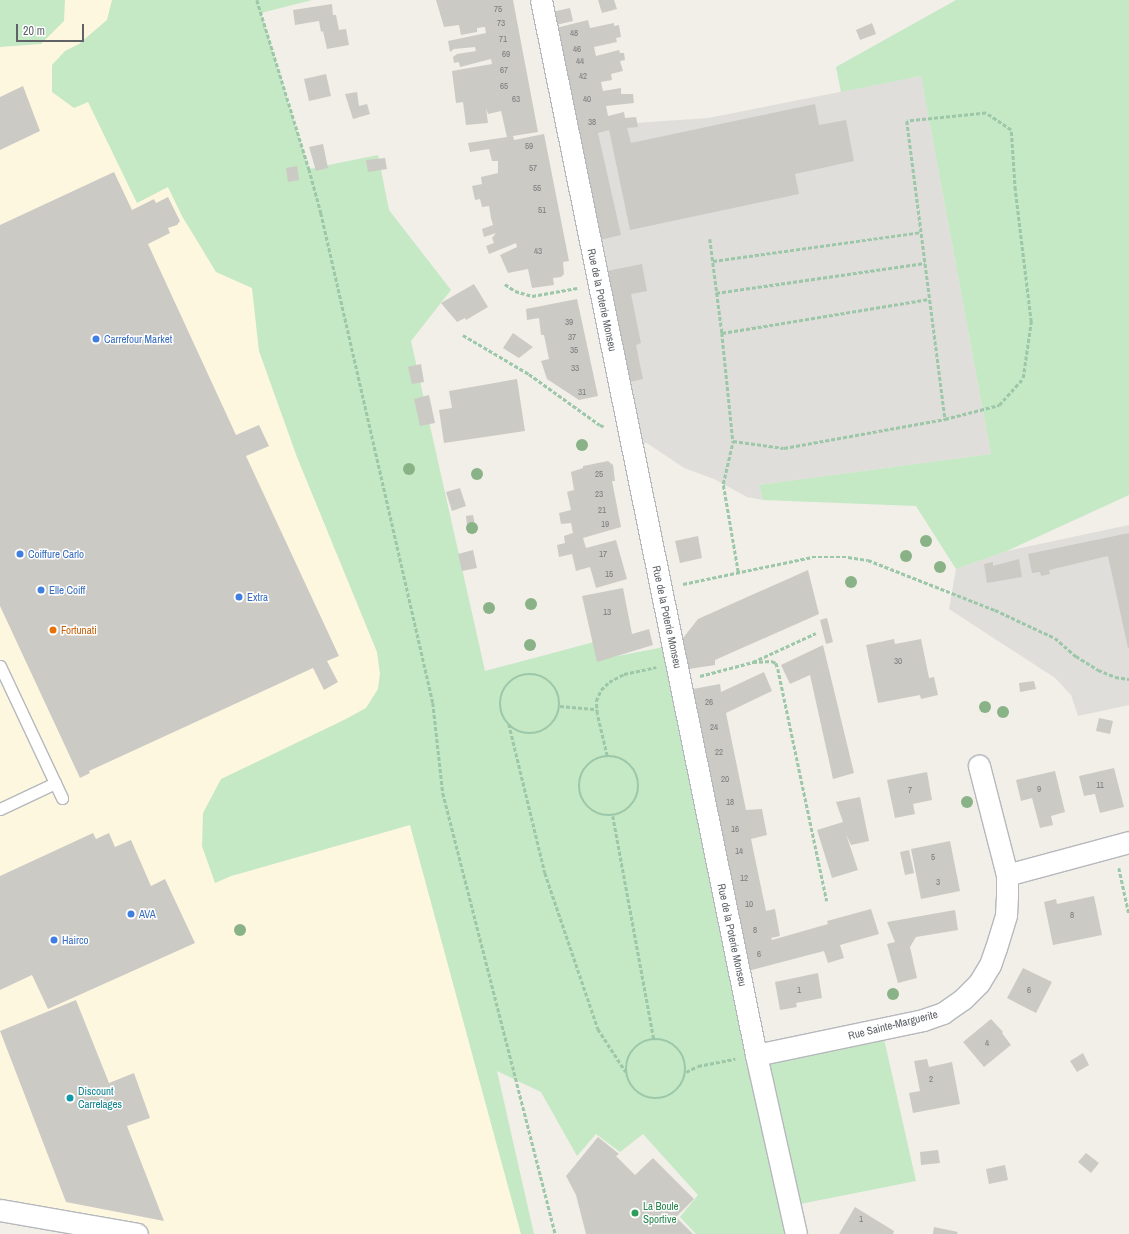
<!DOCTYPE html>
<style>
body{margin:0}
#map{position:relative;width:1129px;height:1234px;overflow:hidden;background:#f1efe8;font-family:"Archivo Narrow",sans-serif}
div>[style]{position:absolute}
.commercial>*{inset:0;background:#fef7e0}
.industrial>*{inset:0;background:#e0deda}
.green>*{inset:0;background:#c5e8c5}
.building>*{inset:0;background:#cccac5}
.path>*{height:2.5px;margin-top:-1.25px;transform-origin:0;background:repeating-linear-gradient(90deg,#9cc7a9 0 4px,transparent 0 6px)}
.path>.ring{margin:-1.25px;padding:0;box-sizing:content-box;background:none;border:2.5px solid #9cc7a9;border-radius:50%}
.roads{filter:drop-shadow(1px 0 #b5b8bc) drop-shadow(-1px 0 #b5b8bc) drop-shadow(0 1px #b5b8bc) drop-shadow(0 -1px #b5b8bc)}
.service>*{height:11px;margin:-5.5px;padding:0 5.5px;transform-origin:5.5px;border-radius:5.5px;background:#fff}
.minor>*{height:21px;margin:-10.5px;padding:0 10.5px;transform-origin:10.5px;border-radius:10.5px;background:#fff}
.trees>*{width:12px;height:12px;margin:-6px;border-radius:50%;background:#89b387}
.dots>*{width:11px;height:11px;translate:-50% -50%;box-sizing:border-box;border:2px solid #fff;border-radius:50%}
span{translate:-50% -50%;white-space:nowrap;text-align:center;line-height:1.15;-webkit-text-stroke:3px #fff;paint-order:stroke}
.number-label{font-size:9px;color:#7a7d7f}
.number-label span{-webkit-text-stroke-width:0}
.street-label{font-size:11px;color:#5f6368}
.shop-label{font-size:11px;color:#366cbe}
.left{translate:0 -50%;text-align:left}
.food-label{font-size:11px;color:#c56008}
.culture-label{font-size:11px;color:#0d838f}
.leisure-label{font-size:11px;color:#27864d}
.scale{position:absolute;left:16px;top:24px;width:68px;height:18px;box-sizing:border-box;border:2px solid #5f6368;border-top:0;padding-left:5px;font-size:12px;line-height:14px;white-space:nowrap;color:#5f6368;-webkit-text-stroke:3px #fff;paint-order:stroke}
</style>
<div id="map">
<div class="commercial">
<i style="clip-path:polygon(0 0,112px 0,107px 20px,79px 44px,65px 51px,137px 203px,168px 186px,182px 216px,216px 271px,252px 288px,259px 351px,297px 457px,377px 652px,380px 674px,378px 689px,366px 708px,346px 719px,215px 883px,231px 876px,410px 825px,521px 1234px,137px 1234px,0 1210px)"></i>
</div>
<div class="industrial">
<i style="clip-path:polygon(921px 76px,991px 454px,759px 485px,763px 500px,747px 497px,714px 479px,684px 468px,647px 443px,632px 445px,583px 131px,635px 123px,708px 118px)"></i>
<i style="clip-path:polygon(1129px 525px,1129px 705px,1078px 716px,1071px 695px,1055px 678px,949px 609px,956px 569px,1007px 551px)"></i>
</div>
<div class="green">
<i style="clip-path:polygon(0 0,65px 0,64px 21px,41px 44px,0 47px)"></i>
<i style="clip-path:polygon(112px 0,312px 0,261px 13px,309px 169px,378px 155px,389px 210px,451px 290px,411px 341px,485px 671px,598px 641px,602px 659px,659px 648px,672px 643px,756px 1054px,882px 1030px,916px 1181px,790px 1206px,796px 1234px,696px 1234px,680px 1217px,698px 1195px,643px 1134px,620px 1152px,596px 1134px,577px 1156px,541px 1092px,497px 1071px,534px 1234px,521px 1234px,410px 825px,231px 876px,215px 883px,202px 846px,203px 813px,221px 779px,346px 719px,366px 708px,378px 689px,380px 674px,377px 652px,297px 457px,259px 351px,252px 288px,216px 272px,182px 216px,168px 187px,137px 203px,88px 102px,74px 108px,52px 92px,52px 65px,65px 51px,79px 44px,107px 20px)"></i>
<i style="clip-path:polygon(956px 0,1129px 0,1129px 495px,1007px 551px,956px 569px,916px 506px,763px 500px,759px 485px,991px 454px,921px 76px,841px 92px,836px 67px)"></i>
</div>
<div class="building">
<i style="clip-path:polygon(436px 0,513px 0,538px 132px,513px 136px,514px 140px,544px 134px,569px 261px,563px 262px,564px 274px,561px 277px,553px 278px,554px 285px,532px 288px,528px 269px,508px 273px,500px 255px,517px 247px,516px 243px,489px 254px,486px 246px,494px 243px,492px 238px,496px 233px,484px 237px,482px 229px,493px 225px,491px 218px,489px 206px,482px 207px,480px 199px,475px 200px,472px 186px,482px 184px,481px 177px,498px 173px,498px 161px,492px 161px,489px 149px,470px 152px,468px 143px,507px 137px,501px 111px,488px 114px,486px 108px,488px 123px,466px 125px,463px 102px,456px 103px,452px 71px,492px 64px,491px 59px,460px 67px,459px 62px,454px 63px,453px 57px,457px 54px,476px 51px,475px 47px,454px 49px,450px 52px,448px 41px,486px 33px,485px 27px,477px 28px,477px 32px,461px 35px,459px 25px,444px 27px)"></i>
<i style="clip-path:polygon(598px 0,614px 0,617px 9px,602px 13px)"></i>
<i style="clip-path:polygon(332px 4px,333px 15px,336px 15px,339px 30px,346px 29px,349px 45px,327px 49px,323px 31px,321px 32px,319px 21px,295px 25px,293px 10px)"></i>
<i style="clip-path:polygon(570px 8px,573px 21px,556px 25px,552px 12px)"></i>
<i style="clip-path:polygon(588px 20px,590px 28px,614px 23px,614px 26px,619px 25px,621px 37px,616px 38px,617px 42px,594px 47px,596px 56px,619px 50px,620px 53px,624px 53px,625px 60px,620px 61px,623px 71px,611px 74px,612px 80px,601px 82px,603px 91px,621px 88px,621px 94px,633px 94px,634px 103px,606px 106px,608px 116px,624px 112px,625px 118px,636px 117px,638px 127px,627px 128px,631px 143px,815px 104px,819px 125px,846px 120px,854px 161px,795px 174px,799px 194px,630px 230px,609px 130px,598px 133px,621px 235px,600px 240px,556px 28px)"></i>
<i style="clip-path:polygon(872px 23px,876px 34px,860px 40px,856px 30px)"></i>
<i style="clip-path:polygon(326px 74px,331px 96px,309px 101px,304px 79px)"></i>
<i style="clip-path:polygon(23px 86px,40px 131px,0 150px,0 97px)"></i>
<i style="clip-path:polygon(357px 92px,359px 106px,367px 104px,370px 114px,353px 119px,345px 94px)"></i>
<i style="clip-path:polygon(323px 144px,328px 168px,316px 171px,309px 147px)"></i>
<i style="clip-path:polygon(385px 158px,387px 169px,368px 172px,366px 160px)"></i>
<i style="clip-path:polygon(297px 166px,299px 180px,288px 182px,286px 168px)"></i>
<i style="clip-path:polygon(114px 172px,132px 210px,154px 199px,156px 203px,168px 197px,180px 221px,177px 225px,168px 228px,170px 233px,148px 244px,236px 435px,259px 425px,269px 446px,246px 456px,339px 656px,327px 661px,338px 682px,324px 690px,313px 668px,89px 771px,90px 773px,80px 778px,0 606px,0 225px)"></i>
<i style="clip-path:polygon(642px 264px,647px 291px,631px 294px,641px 343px,636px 345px,643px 379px,630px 382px,607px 271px)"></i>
<i style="clip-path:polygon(474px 284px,488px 307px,466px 320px,465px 318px,457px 322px,441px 303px)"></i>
<i style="clip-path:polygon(577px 299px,598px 396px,579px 400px,547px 379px,541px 361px,549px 359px,544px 335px,541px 335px,539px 318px,527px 320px,526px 309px)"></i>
<i style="clip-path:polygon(513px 333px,533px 347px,519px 358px,503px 348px)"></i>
<i style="clip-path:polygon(421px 364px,424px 382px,412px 384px,408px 367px)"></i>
<i style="clip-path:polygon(517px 379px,525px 431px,444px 443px,439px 410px,452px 408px,449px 391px)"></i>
<i style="clip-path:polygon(429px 395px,435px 423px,420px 426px,414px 399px)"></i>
<i style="clip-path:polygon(608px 461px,613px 465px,615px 481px,612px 481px,621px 527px,583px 538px,586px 548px,616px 540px,627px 579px,596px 588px,590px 567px,576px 571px,572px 554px,559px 557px,557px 545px,565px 543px,564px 536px,573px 533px,571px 523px,561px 524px,559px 513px,571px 510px,567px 492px,574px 490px,571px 472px,583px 468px,583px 466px)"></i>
<i style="clip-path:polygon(460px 488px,466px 506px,452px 511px,446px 492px)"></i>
<i style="clip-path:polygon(473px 515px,475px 525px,467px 526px,466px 516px)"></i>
<i style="clip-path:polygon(1129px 533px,1129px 648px,1128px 648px,1108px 556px,1049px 570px,1050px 574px,1041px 576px,1040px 572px,1032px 573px,1028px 554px)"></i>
<i style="clip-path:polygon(698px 536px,702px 558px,680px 563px,675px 541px)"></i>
<i style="clip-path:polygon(473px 550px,477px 568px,462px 571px,458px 554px)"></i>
<i style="clip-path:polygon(1019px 559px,1022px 577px,987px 583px,984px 564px,993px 562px,993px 566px)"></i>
<i style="clip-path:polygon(808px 570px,819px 614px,715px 660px,715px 665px,689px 669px,683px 638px,698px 619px)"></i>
<i style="clip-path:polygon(623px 588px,632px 634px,649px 629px,653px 645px,597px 662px,582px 596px)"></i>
<i style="clip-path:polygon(827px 618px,833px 642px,826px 644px,820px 620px)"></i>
<i style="clip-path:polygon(894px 639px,895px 644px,921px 639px,929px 678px,934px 677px,938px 695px,921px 699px,920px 695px,878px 703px,866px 645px)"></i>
<i style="clip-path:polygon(823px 645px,854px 773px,833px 779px,810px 675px,790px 684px,781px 665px)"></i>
<i style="clip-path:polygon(764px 672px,772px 691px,726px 713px,746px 810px,762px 809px,767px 835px,751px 839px,766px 911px,775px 909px,780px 936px,771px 938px,772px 940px,828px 924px,827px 921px,871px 909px,879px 934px,840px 945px,844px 958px,828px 963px,824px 951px,748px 971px,693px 689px,720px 684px,721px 692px)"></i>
<i style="clip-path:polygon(1034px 681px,1036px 689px,1020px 692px,1019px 683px)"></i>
<i style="clip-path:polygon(1099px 718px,1113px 721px,1110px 734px,1096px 731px)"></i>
<i style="clip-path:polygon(1114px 768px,1124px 807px,1100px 813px,1095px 794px,1084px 796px,1079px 776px)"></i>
<i style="clip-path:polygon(1055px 771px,1065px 812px,1051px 816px,1053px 825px,1040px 828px,1032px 798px,1021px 801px,1016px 780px)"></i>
<i style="clip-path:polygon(927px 772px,932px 800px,913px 804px,915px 814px,895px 818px,887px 780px)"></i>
<i style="clip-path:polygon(860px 797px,869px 841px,851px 845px,846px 834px,858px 870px,832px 878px,817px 830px,843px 822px,836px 802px)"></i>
<i style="clip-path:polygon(93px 833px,96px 839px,109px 833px,115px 847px,131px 840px,151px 886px,165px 879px,195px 943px,48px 1009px,32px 975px,0 990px,0 876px)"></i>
<i style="clip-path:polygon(950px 841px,960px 891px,921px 899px,911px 849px)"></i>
<i style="clip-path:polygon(909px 850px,914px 873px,905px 875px,900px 852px)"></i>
<i style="clip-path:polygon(1094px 896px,1102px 935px,1053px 945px,1044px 902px,1056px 899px,1057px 904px)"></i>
<i style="clip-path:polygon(955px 910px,958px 930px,916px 937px,910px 947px,917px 978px,898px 983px,887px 944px,895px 942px,887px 922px)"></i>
<i style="clip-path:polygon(1023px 968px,1052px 982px,1036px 1013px,1007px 998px)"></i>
<i style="clip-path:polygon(818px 973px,822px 998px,796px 1003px,797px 1007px,780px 1010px,775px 982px)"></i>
<i style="clip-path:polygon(76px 1000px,109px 1083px,134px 1073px,150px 1118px,127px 1126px,164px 1221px,66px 1202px,0 1031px)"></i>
<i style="clip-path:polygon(991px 1019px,1003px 1032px,1002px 1033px,1011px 1045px,984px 1067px,963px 1042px)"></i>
<i style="clip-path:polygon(1083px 1053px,1089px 1065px,1077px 1072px,1070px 1061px)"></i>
<i style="clip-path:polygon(927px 1059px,929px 1067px,952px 1062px,960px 1104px,913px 1113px,909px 1093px,920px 1091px,914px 1061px)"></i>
<i style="clip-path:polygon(598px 1137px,619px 1154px,616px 1156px,635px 1175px,653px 1158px,694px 1199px,676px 1217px,693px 1234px,586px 1234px,576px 1195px,566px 1176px)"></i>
<i style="clip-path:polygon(938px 1150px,940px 1163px,921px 1165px,920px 1152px)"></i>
<i style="clip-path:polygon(1086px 1153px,1099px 1163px,1091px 1173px,1078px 1162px)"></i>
<i style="clip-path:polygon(1005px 1165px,1008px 1180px,989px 1184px,986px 1169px)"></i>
<i style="clip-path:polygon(855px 1207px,894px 1231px,893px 1234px,839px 1234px)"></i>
<i style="clip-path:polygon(934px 1227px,958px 1232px,957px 1234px,933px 1234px)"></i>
</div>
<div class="path">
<i style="left:257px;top:0;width:177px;rotate:72.9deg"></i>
<i style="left:309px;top:169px;width:46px;rotate:74.7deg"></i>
<i style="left:321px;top:213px;width:503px;rotate:77.12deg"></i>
<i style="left:433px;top:703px;width:91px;rotate:83.7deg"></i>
<i style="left:443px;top:793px;width:455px;rotate:75.7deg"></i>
<i style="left:710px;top:239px;width:95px;rotate:82.7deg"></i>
<i style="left:722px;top:333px;width:109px;rotate:84.2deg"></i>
<i style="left:713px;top:261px;width:210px;rotate:-7.9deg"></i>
<i style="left:505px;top:284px;width:12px;rotate:35deg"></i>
<i style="left:515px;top:291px;width:18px;rotate:16deg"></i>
<i style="left:532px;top:296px;width:46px;rotate:-10.1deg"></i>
<i style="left:716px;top:293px;width:211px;rotate:-8.2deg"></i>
<i style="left:722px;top:333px;width:210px;rotate:-9.3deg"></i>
<i style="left:463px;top:335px;width:77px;rotate:30.6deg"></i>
<i style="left:529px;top:374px;width:87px;rotate:35.7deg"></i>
<i style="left:600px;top:425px;width:5px;rotate:22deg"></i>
<i style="left:738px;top:572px;width:89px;rotate:-99.7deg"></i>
<i style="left:723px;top:484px;width:44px;rotate:-76.9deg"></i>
<i style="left:733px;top:441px;width:51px;rotate:7.8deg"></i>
<i style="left:784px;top:448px;width:164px;rotate:-10.2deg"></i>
<i style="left:945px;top:419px;width:56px;rotate:-14.5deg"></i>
<i style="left:999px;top:405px;width:36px;rotate:-48deg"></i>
<i style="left:1023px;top:378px;width:57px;rotate:-81.9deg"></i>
<i style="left:1031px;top:322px;width:133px;rotate:-96.9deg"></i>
<i style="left:1015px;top:190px;width:60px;rotate:-93.8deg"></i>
<i style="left:1011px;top:130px;width:30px;rotate:-146deg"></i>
<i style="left:986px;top:113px;width:79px;rotate:174.2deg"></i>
<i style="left:907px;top:121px;width:300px;rotate:82.7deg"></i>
<i style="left:683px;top:584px;width:132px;rotate:-11.8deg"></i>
<i style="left:812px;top:557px;width:36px"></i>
<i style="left:848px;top:557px;width:20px;rotate:9deg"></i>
<i style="left:868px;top:560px;width:136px;rotate:21.5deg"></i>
<i style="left:995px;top:610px;width:66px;rotate:25deg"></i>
<i style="left:1055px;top:638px;width:28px;rotate:41deg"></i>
<i style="left:1076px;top:656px;width:26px;rotate:32deg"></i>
<i style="left:1098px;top:670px;width:18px;rotate:22deg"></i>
<i style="left:1115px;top:677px;width:14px;rotate:8deg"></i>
<i style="left:753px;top:662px;width:19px;rotate:-3deg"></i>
<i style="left:772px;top:661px;width:4px;rotate:27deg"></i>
<i style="left:776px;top:663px;width:6px;rotate:72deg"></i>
<i style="left:778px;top:669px;width:237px;rotate:78.1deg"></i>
<i class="ring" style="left:500px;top:674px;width:57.5px;height:57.5px"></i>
<i style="left:700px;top:676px;width:55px;rotate:-14.8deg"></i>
<i style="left:753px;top:662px;width:69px;rotate:-24.7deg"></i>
<i style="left:560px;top:706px;width:37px;rotate:5deg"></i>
<i style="left:509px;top:724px;width:153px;rotate:76.4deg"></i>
<i style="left:545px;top:873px;width:165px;rotate:71.2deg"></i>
<i style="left:598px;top:1029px;width:51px;rotate:56.9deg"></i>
<i style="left:607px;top:756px;width:43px;rotate:-103.4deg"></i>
<i style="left:597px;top:714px;width:13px;rotate:-94deg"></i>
<i style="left:596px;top:701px;width:12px;rotate:-66deg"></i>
<i style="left:601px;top:690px;width:11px;rotate:-45deg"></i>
<i style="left:609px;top:682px;width:17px;rotate:-28deg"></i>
<i style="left:624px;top:674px;width:33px;rotate:-12deg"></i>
<i class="ring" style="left:579px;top:756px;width:57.5px;height:57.5px"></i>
<i style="left:613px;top:816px;width:228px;rotate:79.6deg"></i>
<i style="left:1119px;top:868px;width:47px;rotate:77.7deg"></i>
<i class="ring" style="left:626px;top:1039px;width:57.5px;height:57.5px"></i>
<i style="left:686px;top:1072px;width:13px;rotate:-27deg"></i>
<i style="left:698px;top:1066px;width:38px;rotate:-11deg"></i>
</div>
<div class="roads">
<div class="service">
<i style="left:0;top:666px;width:146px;rotate:64.8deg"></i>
<i style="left:0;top:809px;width:61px;rotate:-25.3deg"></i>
</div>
<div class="minor">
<i style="left:541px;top:0;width:1077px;rotate:78.48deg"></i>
<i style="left:756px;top:1055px;width:183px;rotate:77.4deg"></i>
<i style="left:1007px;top:875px;width:126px;rotate:-15.1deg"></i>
<i style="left:756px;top:1055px;width:171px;rotate:-11.8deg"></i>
<i style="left:923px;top:1020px;width:21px;rotate:-19deg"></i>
<i style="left:943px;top:1013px;width:24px;rotate:-35deg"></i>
<i style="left:963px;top:999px;width:23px;rotate:-45deg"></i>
<i style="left:979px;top:983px;width:21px;rotate:-59deg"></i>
<i style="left:990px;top:965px;width:18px;rotate:-71deg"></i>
<i style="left:996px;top:948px;width:34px;rotate:-73deg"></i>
<i style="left:1006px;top:915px;width:20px;rotate:-87deg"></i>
<i style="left:1007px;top:895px;width:20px;rotate:-90deg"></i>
<i style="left:1007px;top:875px;width:113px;rotate:-104.4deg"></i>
<i style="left:0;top:1210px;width:139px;rotate:9.9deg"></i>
</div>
</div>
<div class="trees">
<i style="left:582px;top:445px"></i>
<i style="left:409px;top:469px"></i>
<i style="left:477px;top:474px"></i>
<i style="left:472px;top:528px"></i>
<i style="left:926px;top:541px"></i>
<i style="left:906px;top:556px"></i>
<i style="left:940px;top:567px"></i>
<i style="left:851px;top:582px"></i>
<i style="left:531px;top:604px"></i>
<i style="left:489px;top:608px"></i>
<i style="left:530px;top:645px"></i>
<i style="left:985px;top:707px"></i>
<i style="left:1003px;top:712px"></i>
<i style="left:967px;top:802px"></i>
<i style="left:240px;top:930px"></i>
<i style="left:893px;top:994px"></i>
</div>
<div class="dots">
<i style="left:96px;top:339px;background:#3f7fe0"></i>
<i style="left:20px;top:554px;background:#3f7fe0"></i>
<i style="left:41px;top:590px;background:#3f7fe0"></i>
<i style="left:239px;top:597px;background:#3f7fe0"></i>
<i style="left:53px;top:630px;background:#e8710a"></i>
<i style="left:131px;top:914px;background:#3f7fe0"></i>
<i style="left:54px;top:940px;background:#3f7fe0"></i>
<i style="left:70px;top:1098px;background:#0f9aa8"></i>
<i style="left:635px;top:1213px;background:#2e9e5b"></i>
</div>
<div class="number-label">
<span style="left:498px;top:9px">75</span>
<span style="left:501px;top:23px">73</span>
<span style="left:574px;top:33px">48</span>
<span style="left:503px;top:39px">71</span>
<span style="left:577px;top:49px">46</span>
<span style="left:506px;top:54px">69</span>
<span style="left:580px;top:61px">44</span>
<span style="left:504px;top:70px">67</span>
<span style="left:583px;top:76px">42</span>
<span style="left:504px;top:86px">65</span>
<span style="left:516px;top:99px">63</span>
<span style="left:587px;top:99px">40</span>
<span style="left:592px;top:122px">38</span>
<span style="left:529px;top:146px">59</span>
<span style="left:533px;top:168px">57</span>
<span style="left:537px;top:188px">55</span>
<span style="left:542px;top:210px">51</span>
<span style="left:538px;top:251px">43</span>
<span style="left:569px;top:322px">39</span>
<span style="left:572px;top:337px">37</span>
<span style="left:574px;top:350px">35</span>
<span style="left:575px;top:368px">33</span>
<span style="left:582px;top:392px">31</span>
<span style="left:599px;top:474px">25</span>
<span style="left:599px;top:494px">23</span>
<span style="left:602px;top:510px">21</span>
<span style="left:605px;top:524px">19</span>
<span style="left:603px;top:554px">17</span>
<span style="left:609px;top:574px">15</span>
<span style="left:607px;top:612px">13</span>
<span style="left:898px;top:661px">30</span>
<span style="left:709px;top:702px">26</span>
<span style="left:714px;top:727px">24</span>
<span style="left:719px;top:752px">22</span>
<span style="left:725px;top:779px">20</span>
<span style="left:1100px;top:785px">11</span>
<span style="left:1039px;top:789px">9</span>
<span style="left:910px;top:790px">7</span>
<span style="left:730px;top:802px">18</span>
<span style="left:735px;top:829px">16</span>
<span style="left:739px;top:851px">14</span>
<span style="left:933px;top:857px">5</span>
<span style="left:744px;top:878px">12</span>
<span style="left:938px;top:882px">3</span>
<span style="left:749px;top:904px">10</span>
<span style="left:1072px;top:915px">8</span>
<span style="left:755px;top:930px">8</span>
<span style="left:759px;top:954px">6</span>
<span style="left:799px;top:990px">1</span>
<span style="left:1029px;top:990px">6</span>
<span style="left:987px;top:1043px">4</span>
<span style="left:931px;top:1079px">2</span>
<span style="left:861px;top:1219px">1</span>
</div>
<div class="street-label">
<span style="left:602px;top:300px;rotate:78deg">Rue de la Poterie Monseu</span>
<span style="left:667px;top:617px;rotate:78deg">Rue de la Poterie Monseu</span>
<span style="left:732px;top:935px;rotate:78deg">Rue de la Poterie Monseu</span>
<span style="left:893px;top:1025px;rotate:-14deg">Rue Sainte-Marguerite</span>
</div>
<div class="shop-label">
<span class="left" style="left:104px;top:339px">Carrefour Market</span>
<span class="left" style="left:28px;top:554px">Coiffure Carlo</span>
<span class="left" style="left:49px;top:590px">Elle Coiff</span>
<span class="left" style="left:247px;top:597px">Extra</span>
<span class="left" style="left:139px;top:914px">AVA</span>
<span class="left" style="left:62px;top:940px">Hairco</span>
</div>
<div class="food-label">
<span class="left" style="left:61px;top:630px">Fortunati</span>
</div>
<div class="culture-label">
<span class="left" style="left:78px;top:1098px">Discount<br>Carrelages</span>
</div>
<div class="leisure-label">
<span class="left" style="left:643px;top:1213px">La Boule<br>Sportive</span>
</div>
<div class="scale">20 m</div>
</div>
